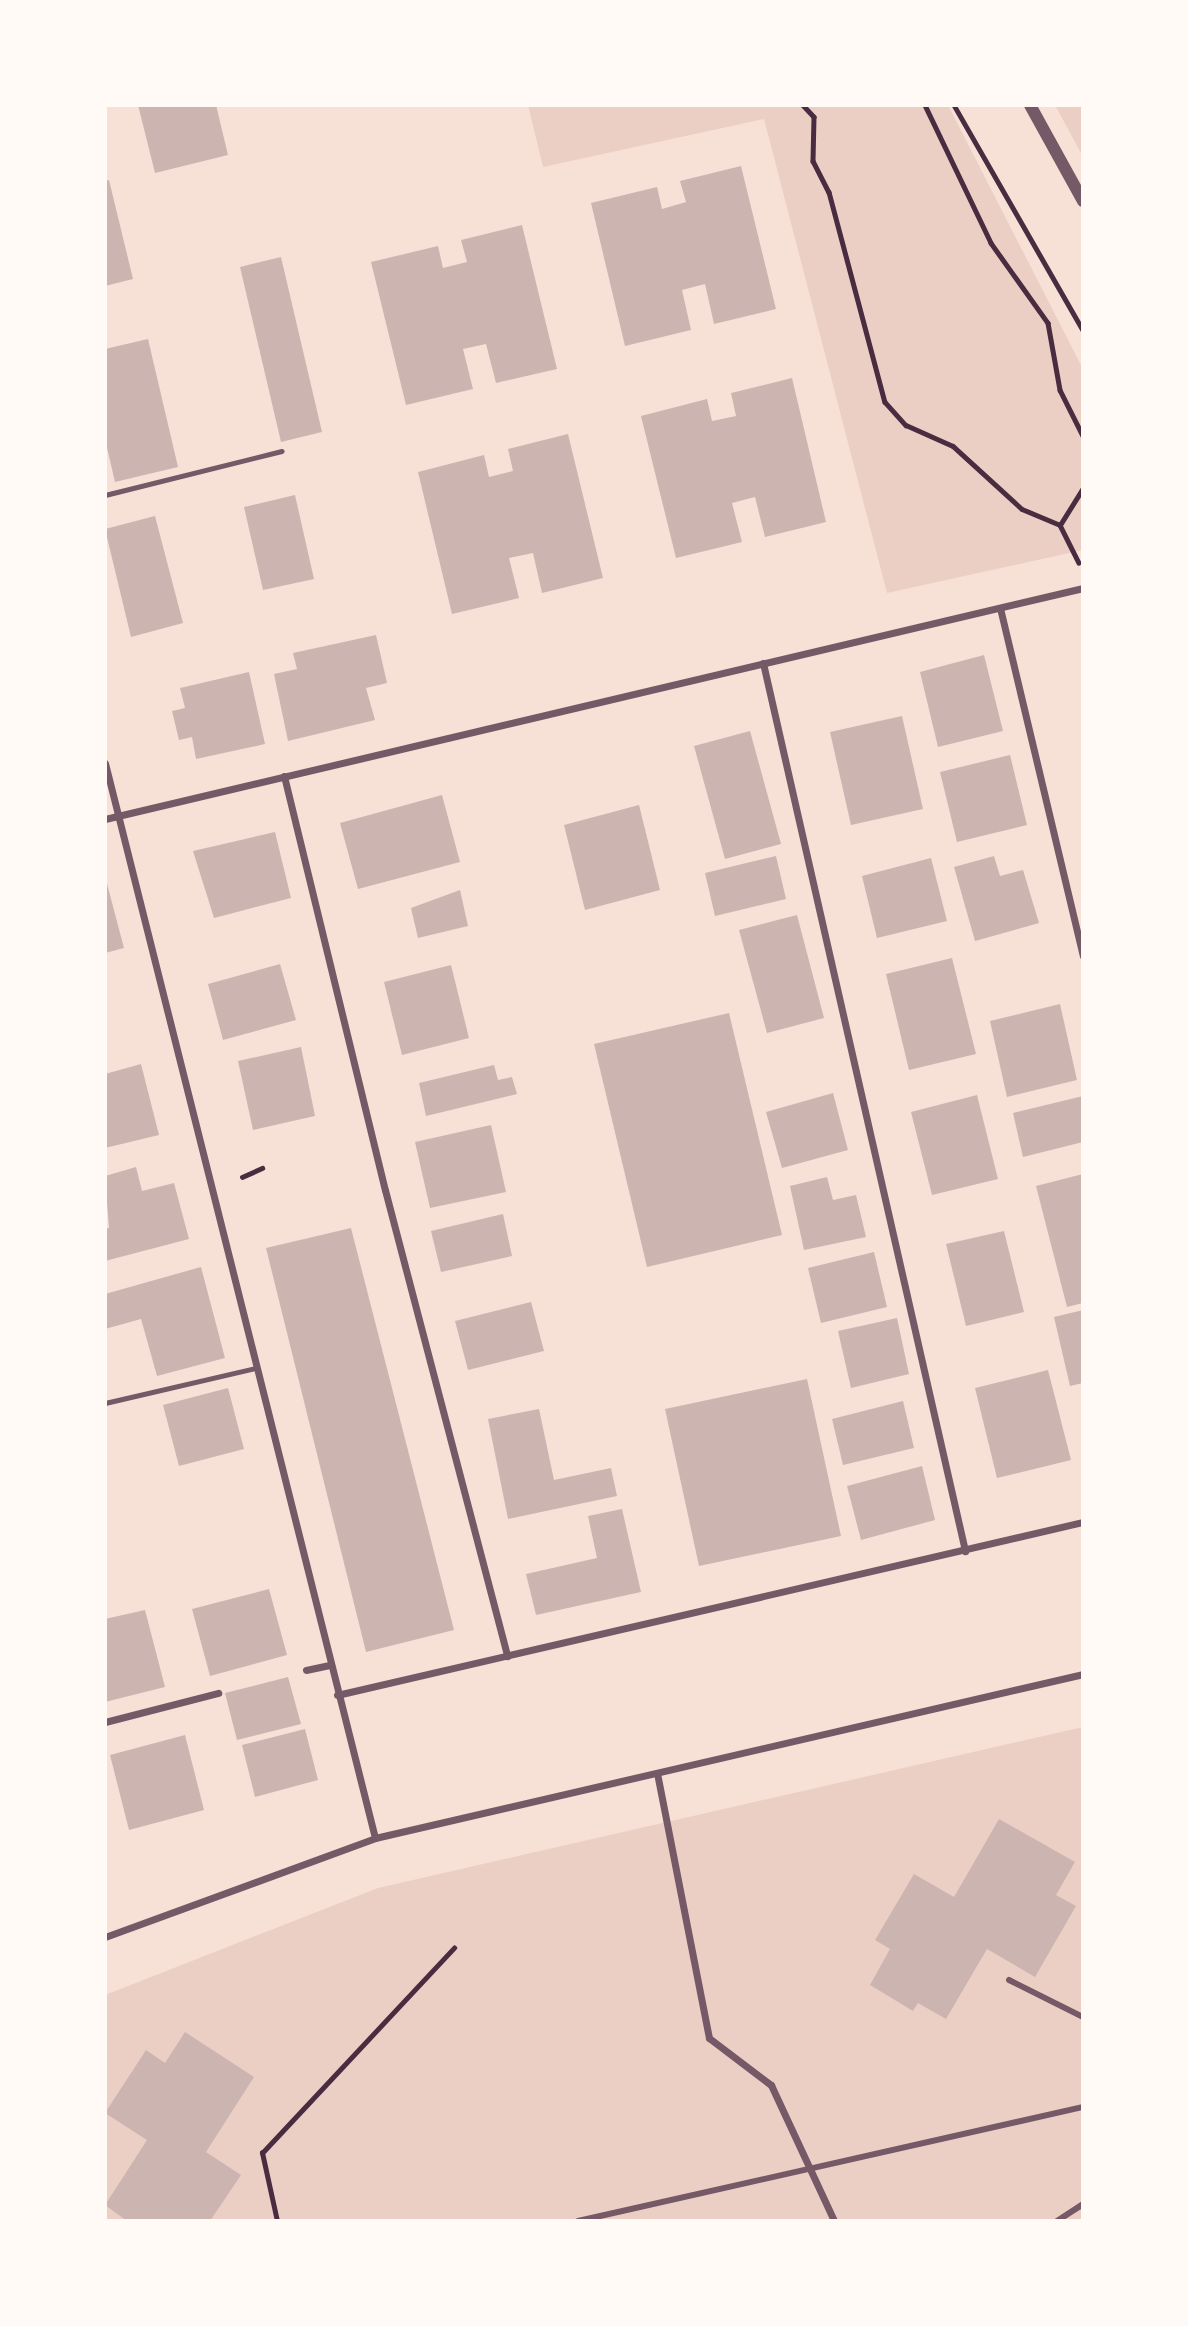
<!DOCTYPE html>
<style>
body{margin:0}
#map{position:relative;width:1188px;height:2326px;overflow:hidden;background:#f7e1d7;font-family:"Roboto Serif",serif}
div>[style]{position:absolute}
.green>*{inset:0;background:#ebcfc5}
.building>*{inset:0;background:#ccb4b1}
.path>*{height:4.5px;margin:-2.25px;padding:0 2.25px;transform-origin:2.25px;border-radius:2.25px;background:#4a2c40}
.service>*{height:5px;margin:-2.5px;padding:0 2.5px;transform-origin:2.5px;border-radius:2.5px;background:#755966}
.pedestrian>*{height:6px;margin:-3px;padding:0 3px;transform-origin:3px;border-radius:3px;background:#755966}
.minor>*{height:7px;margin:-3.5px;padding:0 3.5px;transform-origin:3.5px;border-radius:3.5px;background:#755966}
.tertiary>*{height:12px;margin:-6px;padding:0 6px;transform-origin:6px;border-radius:6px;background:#755966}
span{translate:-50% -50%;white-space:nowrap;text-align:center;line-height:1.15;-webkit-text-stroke:6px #fffaf5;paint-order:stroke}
.frame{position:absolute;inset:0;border:107px solid #fffaf5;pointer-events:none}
</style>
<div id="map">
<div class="green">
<i style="clip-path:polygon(528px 105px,948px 105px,1083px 369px,1083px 550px,887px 593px,764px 119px,543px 167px)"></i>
<i style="clip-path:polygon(1055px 105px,1083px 105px,1083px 157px)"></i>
<i style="clip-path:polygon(1083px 1727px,1083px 2221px,105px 2221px,105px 1995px,378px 1888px)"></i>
</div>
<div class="building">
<i style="clip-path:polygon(138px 105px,216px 105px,228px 155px,155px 173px)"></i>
<i style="clip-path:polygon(741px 166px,776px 309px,714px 324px,705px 284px,682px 290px,691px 330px,625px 346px,591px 203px,657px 187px,662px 209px,686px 202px,680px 181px)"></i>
<i style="clip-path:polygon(109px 180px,133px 279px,105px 286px,105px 181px)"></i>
<i style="clip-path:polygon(522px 225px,557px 369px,496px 383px,486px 344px,463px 349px,473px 389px,406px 405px,371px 262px,438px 246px,443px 268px,467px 262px,461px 240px)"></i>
<i style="clip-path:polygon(281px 257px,322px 432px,281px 442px,240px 267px)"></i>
<i style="clip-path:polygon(148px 339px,178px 467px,115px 482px,105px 439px,105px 349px)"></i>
<i style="clip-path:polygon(792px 378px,826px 522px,765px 537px,755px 497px,732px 503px,742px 542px,676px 558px,641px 416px,707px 399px,712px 421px,736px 416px,731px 393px)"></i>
<i style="clip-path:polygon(568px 434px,603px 578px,542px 593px,533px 553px,509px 558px,519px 598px,452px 614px,418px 472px,484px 455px,489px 477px,513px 471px,508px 449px)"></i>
<i style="clip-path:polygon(295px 495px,314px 579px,263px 590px,244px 507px)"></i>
<i style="clip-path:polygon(155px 516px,183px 623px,131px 637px,105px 529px)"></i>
<i style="clip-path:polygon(376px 635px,387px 683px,366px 688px,375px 720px,288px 741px,274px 674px,297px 669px,293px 653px)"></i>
<i style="clip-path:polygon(984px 655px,1003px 731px,938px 747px,920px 672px)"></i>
<i style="clip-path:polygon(249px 672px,265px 744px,196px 759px,192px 737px,179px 740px,172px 711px,185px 708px,180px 688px)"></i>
<i style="clip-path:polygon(902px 716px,923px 809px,851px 825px,830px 732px)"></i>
<i style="clip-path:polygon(750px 731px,781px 844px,725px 859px,694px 746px)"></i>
<i style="clip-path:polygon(1010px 755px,1027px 825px,957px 842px,940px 772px)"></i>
<i style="clip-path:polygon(442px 795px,460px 862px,358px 889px,340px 823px)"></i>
<i style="clip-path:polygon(639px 805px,660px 890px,585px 910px,564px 825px)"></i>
<i style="clip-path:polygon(275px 832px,291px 898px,214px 918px,193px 851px)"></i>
<i style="clip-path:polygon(776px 856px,786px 899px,715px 916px,705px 873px)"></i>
<i style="clip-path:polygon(994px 856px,1000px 876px,1023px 870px,1039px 923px,975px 941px,954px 867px)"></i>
<i style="clip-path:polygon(931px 858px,947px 921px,877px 938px,862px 876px)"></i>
<i style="clip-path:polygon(105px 876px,124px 948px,105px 953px)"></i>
<i style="clip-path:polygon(460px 890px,468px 926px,418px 938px,411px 908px)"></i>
<i style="clip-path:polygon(797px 915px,824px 1018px,767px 1033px,739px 930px)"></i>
<i style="clip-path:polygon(952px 958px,976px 1054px,909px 1070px,886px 974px)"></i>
<i style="clip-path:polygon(280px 964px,296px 1020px,223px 1040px,208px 984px)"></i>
<i style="clip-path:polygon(451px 965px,469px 1038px,402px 1055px,384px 982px)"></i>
<i style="clip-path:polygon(1060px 1004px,1077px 1080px,1007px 1097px,990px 1021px)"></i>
<i style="clip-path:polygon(729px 1013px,782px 1235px,647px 1267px,594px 1044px)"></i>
<i style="clip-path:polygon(301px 1047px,315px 1116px,253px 1130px,238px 1061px)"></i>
<i style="clip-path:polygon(141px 1064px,159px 1135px,105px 1148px,105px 1074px)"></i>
<i style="clip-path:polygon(494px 1065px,498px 1080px,512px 1077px,517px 1094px,426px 1116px,419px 1083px)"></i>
<i style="clip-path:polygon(833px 1093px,848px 1150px,782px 1168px,766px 1112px)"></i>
<i style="clip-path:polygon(977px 1095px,998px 1179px,932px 1195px,911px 1112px)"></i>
<i style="clip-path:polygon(1083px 1096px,1083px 1142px,1023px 1157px,1013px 1113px)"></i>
<i style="clip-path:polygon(491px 1125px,506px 1192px,430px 1208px,415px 1142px)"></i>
<i style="clip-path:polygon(136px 1167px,142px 1191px,174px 1183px,189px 1239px,105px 1261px,105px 1229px,109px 1228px,105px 1176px)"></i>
<i style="clip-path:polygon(1083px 1174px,1083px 1303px,1067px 1307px,1036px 1186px)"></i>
<i style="clip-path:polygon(827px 1177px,833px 1200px,856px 1195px,866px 1237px,804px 1250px,790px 1186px)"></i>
<i style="clip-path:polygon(503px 1214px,512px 1256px,441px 1272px,431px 1231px)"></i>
<i style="clip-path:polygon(351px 1228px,454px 1630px,366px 1652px,266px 1248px)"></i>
<i style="clip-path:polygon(1004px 1231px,1024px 1312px,966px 1326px,946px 1244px)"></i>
<i style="clip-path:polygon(874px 1252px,887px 1307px,821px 1323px,808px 1268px)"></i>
<i style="clip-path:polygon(201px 1267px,225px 1358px,157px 1376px,141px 1319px,105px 1329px,105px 1294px)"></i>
<i style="clip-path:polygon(531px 1302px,544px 1351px,468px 1370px,455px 1321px)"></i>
<i style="clip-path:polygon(1083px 1310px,1083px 1383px,1070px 1386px,1054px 1317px)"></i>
<i style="clip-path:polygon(897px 1318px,909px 1374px,851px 1388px,838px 1331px)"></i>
<i style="clip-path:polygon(1048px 1370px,1071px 1460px,997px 1478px,975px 1388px)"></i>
<i style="clip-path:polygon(807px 1379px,841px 1536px,699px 1566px,665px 1409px)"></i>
<i style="clip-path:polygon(228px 1388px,244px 1449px,179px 1466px,163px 1405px)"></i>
<i style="clip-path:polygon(903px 1401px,914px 1448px,843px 1465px,832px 1419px)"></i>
<i style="clip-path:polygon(539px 1409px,554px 1480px,611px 1468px,617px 1496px,508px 1519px,488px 1419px)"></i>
<i style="clip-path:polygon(922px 1466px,935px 1520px,861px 1540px,847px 1486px)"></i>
<i style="clip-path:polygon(622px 1509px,641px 1592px,536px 1615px,526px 1574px,597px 1558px,588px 1516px)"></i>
<i style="clip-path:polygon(269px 1589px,287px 1655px,210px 1676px,192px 1609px)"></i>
<i style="clip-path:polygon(145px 1610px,165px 1687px,105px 1702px,105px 1619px)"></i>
<i style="clip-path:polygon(288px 1677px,301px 1724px,237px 1740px,225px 1693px)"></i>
<i style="clip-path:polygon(305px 1729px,318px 1780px,255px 1797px,242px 1745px)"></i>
<i style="clip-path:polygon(185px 1735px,204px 1810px,129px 1830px,110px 1755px)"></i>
<i style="clip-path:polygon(999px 1819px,1075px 1862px,1056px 1895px,1076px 1906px,1035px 1977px,987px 1949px,946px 2019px,918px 2003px,913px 2011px,870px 1985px,890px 1949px,875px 1940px,914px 1874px,954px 1897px)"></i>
<i style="clip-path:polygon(185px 2032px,254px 2077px,206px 2152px,241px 2175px,210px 2221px,127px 2221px,105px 2205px,147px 2140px,105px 2113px,146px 2050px,165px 2063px)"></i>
</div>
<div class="path">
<i style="left:803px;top:105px;width:16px;rotate:47deg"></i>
<i style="left:814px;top:117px;width:44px;rotate:91.3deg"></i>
<i style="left:813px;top:161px;width:35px;rotate:63deg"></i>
<i style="left:829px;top:192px;width:217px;rotate:75.1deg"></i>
<i style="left:885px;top:402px;width:31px;rotate:48deg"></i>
<i style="left:906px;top:425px;width:51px;rotate:24.1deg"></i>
<i style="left:953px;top:446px;width:93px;rotate:42.4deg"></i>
<i style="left:1022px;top:509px;width:41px;rotate:22.8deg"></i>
<i style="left:1060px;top:525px;width:42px;rotate:63.4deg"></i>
<i style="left:925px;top:105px;width:153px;rotate:64.4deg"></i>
<i style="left:991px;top:243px;width:98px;rotate:54.5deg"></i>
<i style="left:1048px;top:323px;width:68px;rotate:79.8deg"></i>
<i style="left:1060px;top:390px;width:51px;rotate:63.4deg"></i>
<i style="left:954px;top:105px;width:259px;rotate:60.2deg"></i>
<i style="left:1060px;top:525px;width:44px;rotate:-58.1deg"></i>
<i style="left:242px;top:1177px;width:22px;rotate:-24deg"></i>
<i style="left:277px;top:2221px;width:70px;rotate:-102.4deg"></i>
<i style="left:262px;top:2153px;width:281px;rotate:-46.9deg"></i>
</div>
<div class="service">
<i style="left:105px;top:495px;width:182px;rotate:-14deg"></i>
<i style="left:105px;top:1403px;width:154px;rotate:-13.1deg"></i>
</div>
<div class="pedestrian">
<i style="left:1009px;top:1980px;width:83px;rotate:26.6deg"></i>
<i style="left:578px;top:2221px;width:518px;rotate:-12.72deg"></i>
<i style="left:1057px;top:2221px;width:31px;rotate:-33deg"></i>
</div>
<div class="minor">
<i style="left:1000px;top:608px;width:358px;rotate:76.6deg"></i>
<i style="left:763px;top:663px;width:911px;rotate:77.18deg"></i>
<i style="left:105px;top:763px;width:1108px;rotate:75.9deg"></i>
<i style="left:284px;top:776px;width:426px;rotate:76.3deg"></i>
<i style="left:385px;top:1190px;width:482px;rotate:75.3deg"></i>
<i style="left:105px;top:819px;width:1005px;rotate:-13.29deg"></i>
<i style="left:306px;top:1670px;width:24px;rotate:-12deg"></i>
<i style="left:337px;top:1695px;width:766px;rotate:-13.06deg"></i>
<i style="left:105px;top:1722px;width:117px;rotate:-14.4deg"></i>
<i style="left:657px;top:1773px;width:270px;rotate:78.9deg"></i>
<i style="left:709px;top:2038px;width:78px;rotate:37.2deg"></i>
<i style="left:771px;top:2085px;width:150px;rotate:65.1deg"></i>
<i style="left:105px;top:1937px;width:288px;rotate:-20.1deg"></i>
<i style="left:375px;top:1838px;width:727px;rotate:-13.04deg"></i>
</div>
<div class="tertiary">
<i style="left:1030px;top:105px;width:110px;rotate:61.1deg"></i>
</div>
<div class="frame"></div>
</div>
